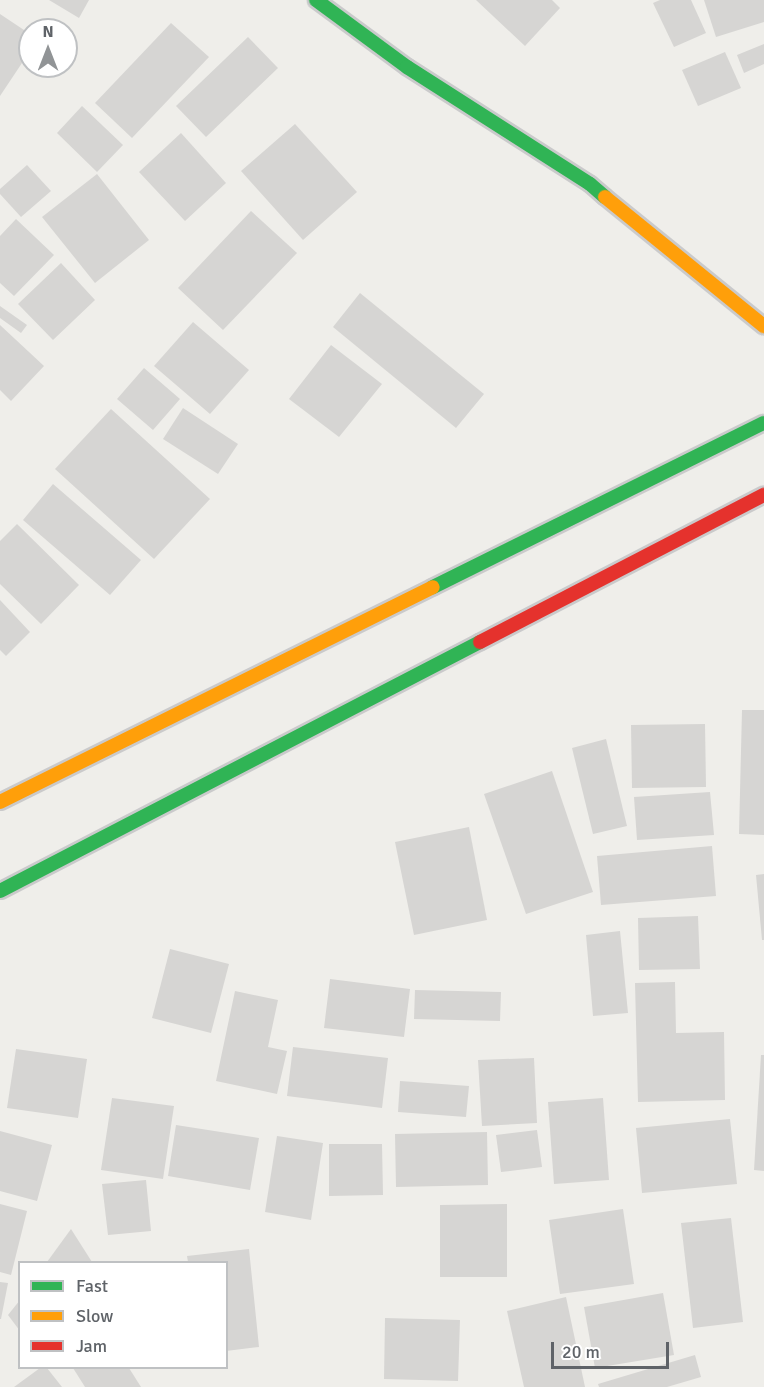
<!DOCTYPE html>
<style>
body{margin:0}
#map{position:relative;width:764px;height:1387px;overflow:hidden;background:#efeeea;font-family:Signika,sans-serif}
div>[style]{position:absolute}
.building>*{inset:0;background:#d6d5d3}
.roads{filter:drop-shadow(2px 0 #cacacb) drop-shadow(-2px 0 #cacacb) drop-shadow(0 2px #cacacb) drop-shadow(0 -2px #cacacb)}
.fast>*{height:14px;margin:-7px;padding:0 7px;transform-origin:7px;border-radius:7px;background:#30b455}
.slow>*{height:14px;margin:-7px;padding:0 7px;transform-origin:7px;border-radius:7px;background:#ff9f0a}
.jam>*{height:14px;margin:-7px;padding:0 7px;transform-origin:7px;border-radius:7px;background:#e5322d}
span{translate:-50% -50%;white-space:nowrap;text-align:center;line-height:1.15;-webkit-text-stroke:4.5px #fff;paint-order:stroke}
.legend{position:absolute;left:18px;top:1261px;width:210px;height:108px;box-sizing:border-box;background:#fff;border:2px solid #bfc1c3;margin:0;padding:8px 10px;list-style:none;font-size:18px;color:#5f6368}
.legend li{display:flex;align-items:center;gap:12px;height:30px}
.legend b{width:30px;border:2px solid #bfc1c3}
.north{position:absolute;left:18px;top:18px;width:60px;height:60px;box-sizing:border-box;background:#fff;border:2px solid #bfc1c3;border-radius:50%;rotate:0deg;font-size:16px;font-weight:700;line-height:24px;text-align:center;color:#5f6368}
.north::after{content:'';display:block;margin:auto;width:21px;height:27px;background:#919496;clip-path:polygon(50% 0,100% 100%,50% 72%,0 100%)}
.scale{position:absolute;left:551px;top:1342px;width:118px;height:27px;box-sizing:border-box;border:3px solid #5f6368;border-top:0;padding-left:8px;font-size:18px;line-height:21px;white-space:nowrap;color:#5f6368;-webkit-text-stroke:4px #fff;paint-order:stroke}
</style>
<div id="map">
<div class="building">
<i style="clip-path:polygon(49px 0,89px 0,79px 18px)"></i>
<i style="clip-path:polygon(476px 0,552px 0,560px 8px,525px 46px)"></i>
<i style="clip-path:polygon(660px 0,691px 0,706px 33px,674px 47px,653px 3px)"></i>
<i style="clip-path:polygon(704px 0,764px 0,764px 22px,716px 37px)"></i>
<i style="clip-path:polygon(0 14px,30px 34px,30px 51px,0 96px)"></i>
<i style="clip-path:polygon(171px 23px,209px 57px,132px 138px,95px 103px)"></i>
<i style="clip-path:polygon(248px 37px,278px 68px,206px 137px,176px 106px)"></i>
<i style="clip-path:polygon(764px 44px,764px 64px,744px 73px,737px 55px)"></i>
<i style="clip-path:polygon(725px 52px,741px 88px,698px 106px,682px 70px)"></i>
<i style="clip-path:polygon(82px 106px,123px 145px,97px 172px,57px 133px)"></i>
<i style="clip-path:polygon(295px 124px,357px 192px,303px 240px,241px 171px)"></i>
<i style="clip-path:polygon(181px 133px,226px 183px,185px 221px,139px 172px)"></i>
<i style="clip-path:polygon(27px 165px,51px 191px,21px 217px,0 194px,0 189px)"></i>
<i style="clip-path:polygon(97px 174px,149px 240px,95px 283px,42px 217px)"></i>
<i style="clip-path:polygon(251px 211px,297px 253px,223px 330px,178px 288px)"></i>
<i style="clip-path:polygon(16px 219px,54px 255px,14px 296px,0 283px,0 236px)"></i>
<i style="clip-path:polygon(61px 263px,95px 300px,53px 340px,18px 304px)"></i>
<i style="clip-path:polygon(360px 293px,484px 394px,456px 428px,333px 327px)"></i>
<i style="clip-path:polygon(0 306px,27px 325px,21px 333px,0 318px)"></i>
<i style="clip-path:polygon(193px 322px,249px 370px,210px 414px,154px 366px)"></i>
<i style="clip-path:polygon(0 325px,44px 366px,11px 401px,0 390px)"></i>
<i style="clip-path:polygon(331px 345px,382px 384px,339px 437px,289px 399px)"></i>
<i style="clip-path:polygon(144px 368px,180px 399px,153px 430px,117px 399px)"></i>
<i style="clip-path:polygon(183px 408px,238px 444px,218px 474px,163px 439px)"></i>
<i style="clip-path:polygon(111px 409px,210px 499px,154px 559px,55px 469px)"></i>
<i style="clip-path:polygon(53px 484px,141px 560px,110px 595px,23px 520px)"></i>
<i style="clip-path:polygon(17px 524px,79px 585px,41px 624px,0 584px,0 541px)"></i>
<i style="clip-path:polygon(0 600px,30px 632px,6px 656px,0 650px)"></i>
<i style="clip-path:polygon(742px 710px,764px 710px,764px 835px,739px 834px)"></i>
<i style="clip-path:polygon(705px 724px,706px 787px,632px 788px,631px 725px)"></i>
<i style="clip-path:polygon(606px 739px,627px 826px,593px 834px,572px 748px)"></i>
<i style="clip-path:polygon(552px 771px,593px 892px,526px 914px,484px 794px)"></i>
<i style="clip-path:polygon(710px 792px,714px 835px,637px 840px,634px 797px)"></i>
<i style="clip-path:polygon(469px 827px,487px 920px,414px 935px,395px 842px)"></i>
<i style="clip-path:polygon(712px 846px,716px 896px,601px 905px,597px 856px)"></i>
<i style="clip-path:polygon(764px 874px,764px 940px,762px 940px,756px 875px)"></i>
<i style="clip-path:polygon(698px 916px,700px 969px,639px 970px,638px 918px)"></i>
<i style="clip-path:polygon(620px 931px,628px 1013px,593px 1016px,586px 935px)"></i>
<i style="clip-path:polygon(170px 949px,229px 964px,211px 1033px,152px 1018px)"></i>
<i style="clip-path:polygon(330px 979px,410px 989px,404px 1037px,324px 1028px)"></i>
<i style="clip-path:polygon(675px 982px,676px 1033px,724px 1032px,725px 1100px,638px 1102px,635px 983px)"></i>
<i style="clip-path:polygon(415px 990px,501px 992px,500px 1021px,414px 1019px)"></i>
<i style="clip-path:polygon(235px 991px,278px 1000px,268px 1047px,287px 1051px,277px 1094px,216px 1081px)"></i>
<i style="clip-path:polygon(293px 1047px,388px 1058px,382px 1108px,287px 1096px)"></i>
<i style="clip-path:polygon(16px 1049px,87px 1059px,78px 1118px,7px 1108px)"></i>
<i style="clip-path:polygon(761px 1055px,764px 1055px,764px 1171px,754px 1170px)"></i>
<i style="clip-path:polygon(534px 1058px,537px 1123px,482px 1126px,478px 1060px)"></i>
<i style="clip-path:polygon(400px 1081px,469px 1086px,466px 1117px,398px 1112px)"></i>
<i style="clip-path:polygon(112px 1098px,174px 1106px,163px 1179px,101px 1170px)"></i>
<i style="clip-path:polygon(603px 1098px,609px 1180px,554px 1184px,548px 1102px)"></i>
<i style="clip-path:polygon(730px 1119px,737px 1184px,642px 1193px,636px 1128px)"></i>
<i style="clip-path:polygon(176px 1125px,259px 1138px,250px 1190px,168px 1176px)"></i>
<i style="clip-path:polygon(537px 1130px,542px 1167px,501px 1172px,496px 1135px)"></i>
<i style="clip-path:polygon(0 1131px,52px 1145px,37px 1201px,0 1191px)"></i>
<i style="clip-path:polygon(487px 1132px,488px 1185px,396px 1187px,395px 1134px)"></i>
<i style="clip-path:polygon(277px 1136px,323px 1143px,311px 1220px,265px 1212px)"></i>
<i style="clip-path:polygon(329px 1144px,382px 1144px,383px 1195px,329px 1196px)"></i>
<i style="clip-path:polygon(146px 1180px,151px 1231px,108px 1235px,102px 1184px)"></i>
<i style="clip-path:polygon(0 1204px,27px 1211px,11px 1275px,0 1272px)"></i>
<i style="clip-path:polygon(507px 1204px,507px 1277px,440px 1277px,440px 1205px)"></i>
<i style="clip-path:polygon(623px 1209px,634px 1284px,560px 1294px,549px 1220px)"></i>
<i style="clip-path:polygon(731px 1218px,743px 1322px,693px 1328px,681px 1223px)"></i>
<i style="clip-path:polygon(71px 1229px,92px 1262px,47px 1262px)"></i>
<i style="clip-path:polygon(249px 1249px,259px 1347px,226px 1351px,226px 1262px,188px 1262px,187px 1256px)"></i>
<i style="clip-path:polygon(0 1282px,8px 1283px,1px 1319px,0 1319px)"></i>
<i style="clip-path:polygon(663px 1293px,674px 1355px,595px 1368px,584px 1307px)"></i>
<i style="clip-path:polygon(566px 1297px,585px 1387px,524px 1387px,507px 1311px)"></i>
<i style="clip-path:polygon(20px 1300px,20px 1331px,8px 1315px)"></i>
<i style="clip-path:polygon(385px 1318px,460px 1320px,458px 1381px,384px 1379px)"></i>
<i style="clip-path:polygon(695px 1355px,701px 1377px,667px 1387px,599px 1387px,598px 1384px)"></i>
<i style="clip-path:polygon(40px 1368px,47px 1368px,62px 1387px,14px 1387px)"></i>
<i style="clip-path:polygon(73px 1368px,129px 1368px,141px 1387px,85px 1387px)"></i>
</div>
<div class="roads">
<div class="fast">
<i style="left:316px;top:0;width:113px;rotate:36.4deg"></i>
<i style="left:407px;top:67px;width:217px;rotate:32.6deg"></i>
<i style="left:590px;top:184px;width:20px;rotate:41deg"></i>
<i style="left:433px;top:587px;width:369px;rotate:-26.4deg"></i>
<i style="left:0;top:891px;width:541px;rotate:-27.42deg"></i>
</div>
<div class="slow">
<i style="left:605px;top:197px;width:205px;rotate:39.1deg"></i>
<i style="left:0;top:802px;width:483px;rotate:-26.4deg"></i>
</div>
<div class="jam">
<i style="left:480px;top:642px;width:320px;rotate:-27.4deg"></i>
</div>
</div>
<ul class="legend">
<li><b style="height:8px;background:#30b455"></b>Fast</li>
<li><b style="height:8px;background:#ff9f0a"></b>Slow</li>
<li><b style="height:8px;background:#e5322d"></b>Jam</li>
</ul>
<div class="north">N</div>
<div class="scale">20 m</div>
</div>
